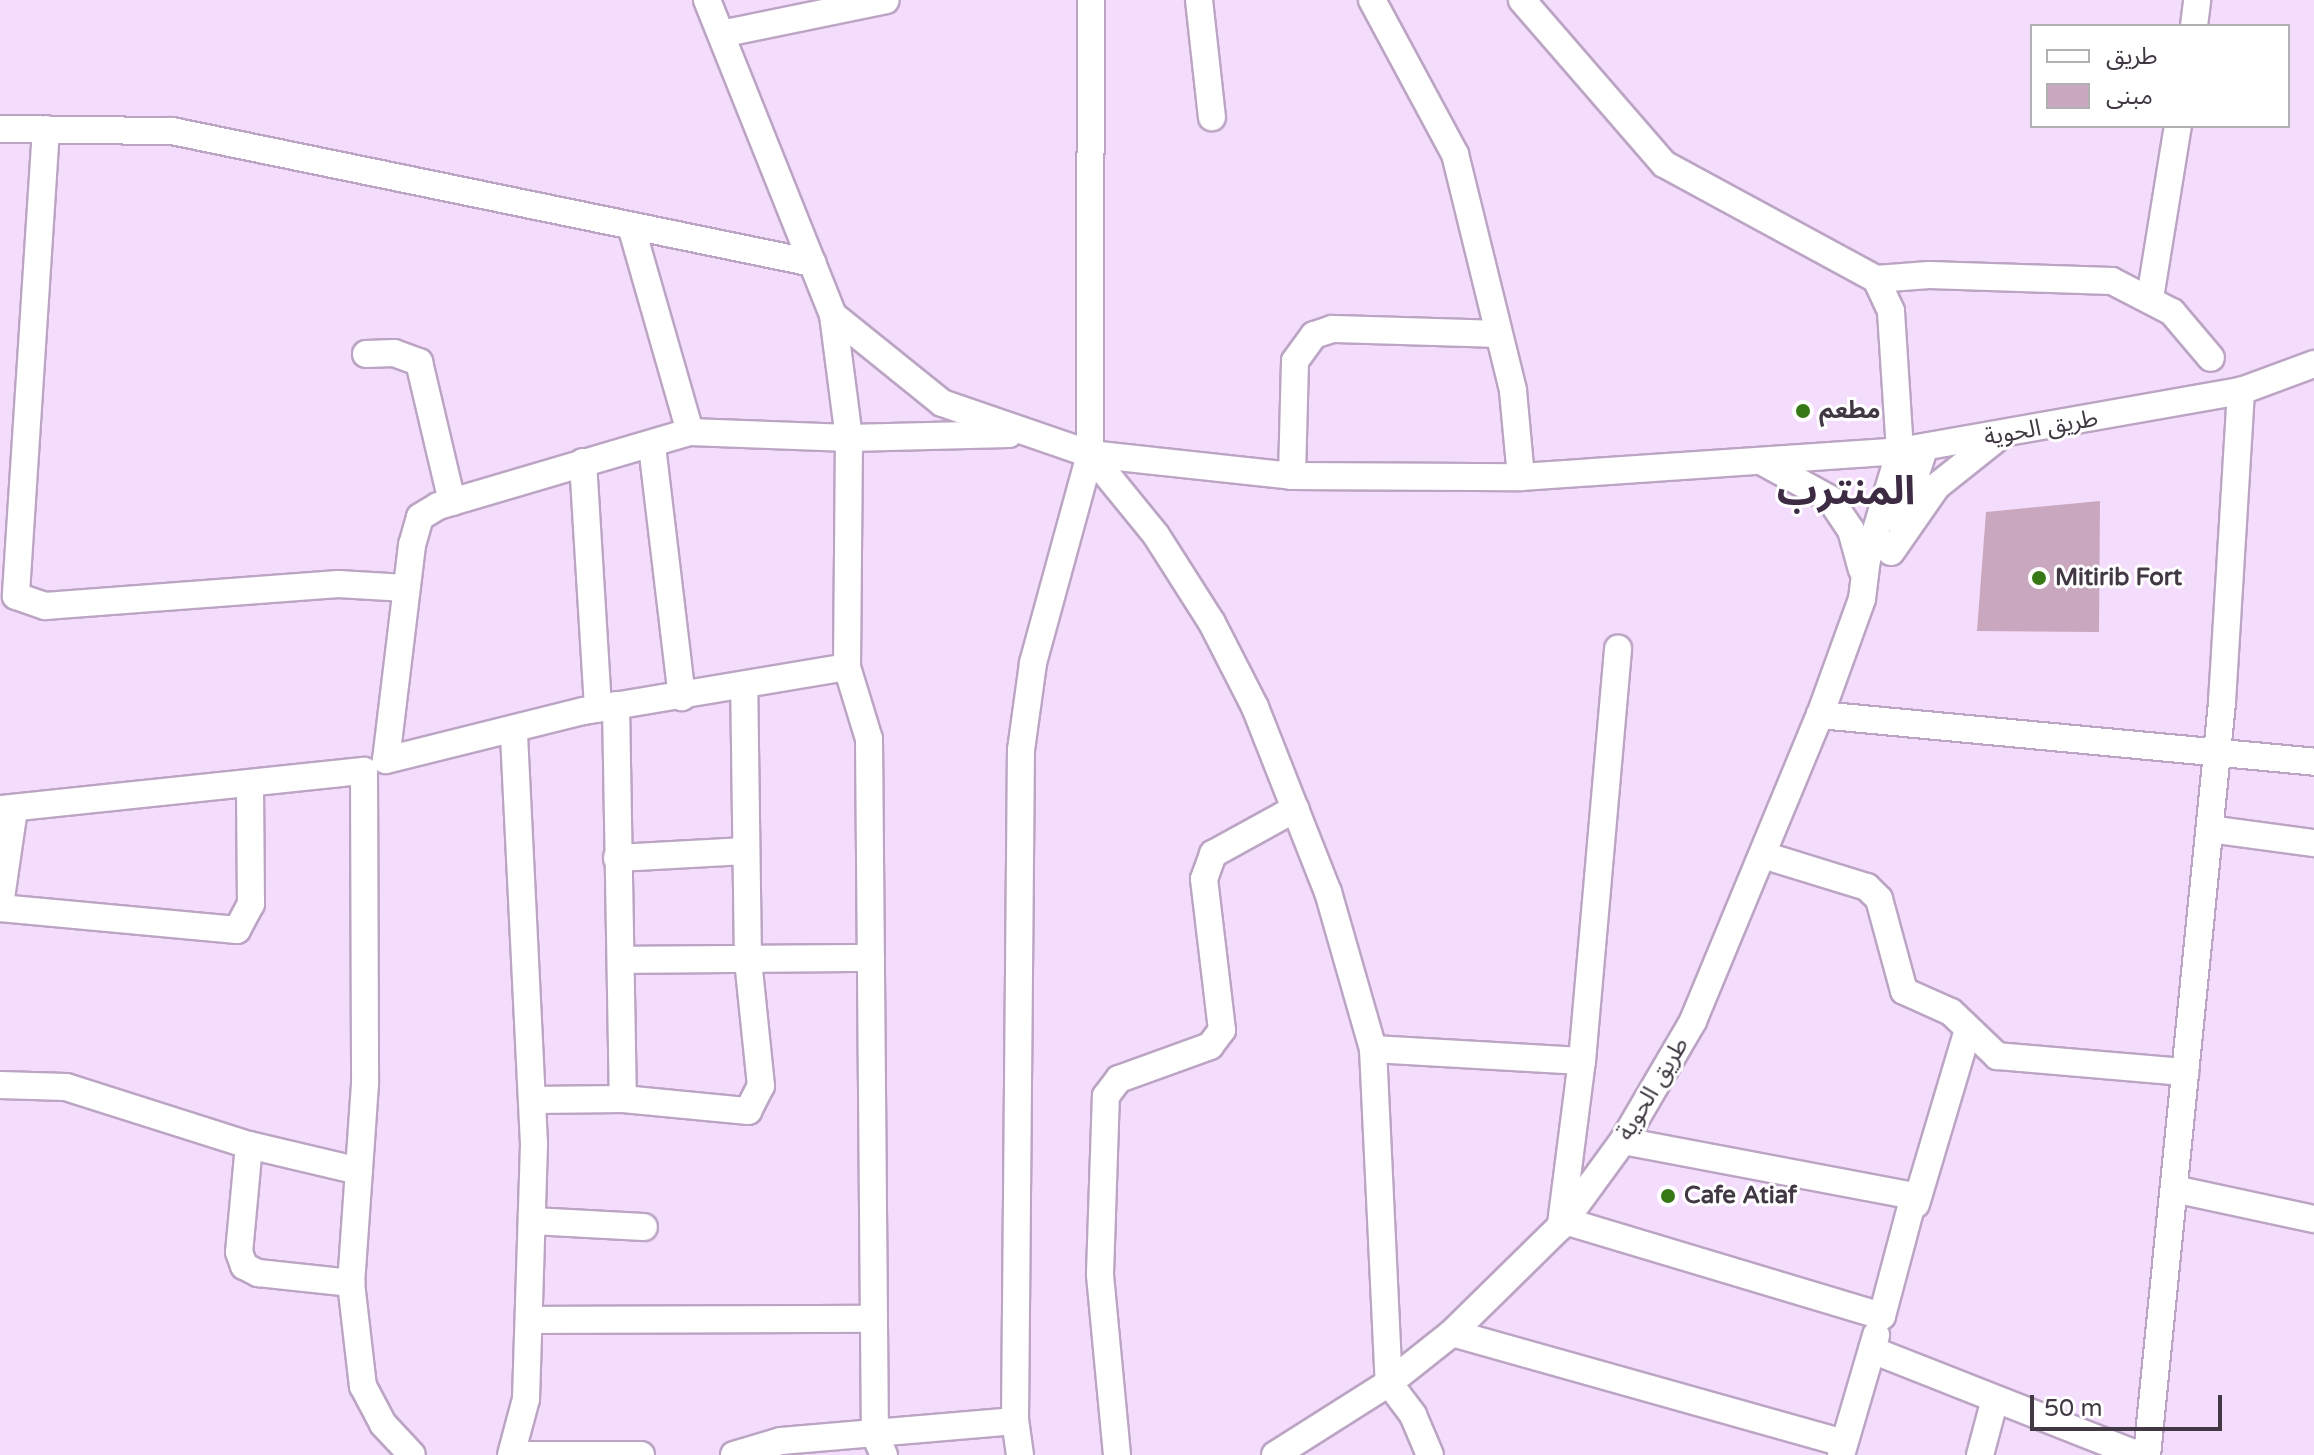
<!DOCTYPE html>
<meta charset="utf-8">
<style>
body{margin:0}
#map{position:relative;width:2314px;height:1455px;overflow:hidden;background:#f4dcfc;font-family:"Varela Round","Noto Sans Arabic",sans-serif}
div>[style]{position:absolute}
.building>*{inset:0;background:#c9a7be}
.roads{filter:drop-shadow(2px 0 #bca5c4) drop-shadow(-2px 0 #bca5c4) drop-shadow(0 2px #bca5c4) drop-shadow(0 -2px #bca5c4)}
.minor>*{height:26px;margin:-13px;padding:0 13px;transform-origin:13px;border-radius:13px;background:#fff}
.dots>*{width:22px;height:22px;translate:-50% -50%;box-sizing:border-box;border:4px solid #fff;border-radius:50%}
span{translate:-50% -50%;white-space:nowrap;text-align:center;line-height:1.15;-webkit-text-stroke:6px #fff;paint-order:stroke}
.poi-label{font-size:24px;color:#413844;font-weight:700}
.left{translate:0 -50%;text-align:left}
.street-label{font-size:24px;color:#413844}
.town-label{font-size:40px;color:#3d2a43;font-weight:700}
.legend{position:absolute;left:2030px;top:24px;width:260px;height:104px;box-sizing:border-box;background:#fff;border:2px solid #b3afb4;margin:0;padding:10px 14px;list-style:none;font-size:24px;color:#413844}
.legend li{display:flex;align-items:center;gap:16px;height:40px}
.legend b{width:40px;border:2px solid #b3afb4}
.scale{position:absolute;left:2030px;top:1395px;width:192px;height:36px;box-sizing:border-box;border:4px solid #413844;border-top:0;padding-left:10px;font-size:24px;line-height:28px;white-space:nowrap;color:#413844;-webkit-text-stroke:6px #fff;paint-order:stroke}
</style>
<div id="map">
<div class="building">
<i style="clip-path:polygon(2100px 501px,2099px 632px,1977px 631px,1986px 512px)"></i>
</div>
<div class="roads">
<div class="minor">
<i style="left:707px;top:0;width:339px;rotate:68.2deg"></i>
<i style="left:833px;top:315px;width:140px;rotate:38.9deg"></i>
<i style="left:942px;top:403px;width:157px;rotate:19deg"></i>
<i style="left:1090px;top:454px;width:203px;rotate:6.2deg"></i>
<i style="left:1292px;top:476px;width:229px;rotate:0.3deg"></i>
<i style="left:1521px;top:477px;width:380px;rotate:-3.9deg"></i>
<i style="left:1900px;top:451px;width:346px;rotate:-10deg"></i>
<i style="left:2241px;top:391px;width:78px;rotate:-20.3deg"></i>
<i style="left:1199px;top:0;width:118px;rotate:83.7deg"></i>
<i style="left:1372px;top:0;width:175px;rotate:61.7deg"></i>
<i style="left:1455px;top:154px;width:244px;rotate:76.2deg"></i>
<i style="left:1513px;top:391px;width:86px;rotate:84.7deg"></i>
<i style="left:2194px;top:26px;width:26px;rotate:-83deg"></i>
<i style="left:721px;top:34px;width:168px;rotate:-11.6deg"></i>
<i style="left:0;top:129px;width:172px;rotate:0.7deg"></i>
<i style="left:172px;top:131px;width:654px;rotate:11.64deg"></i>
<i style="left:46px;top:129px;width:468px;rotate:93.7deg"></i>
<i style="left:16px;top:596px;width:31px;rotate:19deg"></i>
<i style="left:45px;top:606px;width:294px;rotate:-4.3deg"></i>
<i style="left:338px;top:584px;width:68px;rotate:3.4deg"></i>
<i style="left:631px;top:226px;width:214px;rotate:74deg"></i>
<i style="left:1876px;top:279px;width:53px;rotate:-4.3deg"></i>
<i style="left:1929px;top:275px;width:183px;rotate:1.9deg"></i>
<i style="left:2112px;top:281px;width:68px;rotate:27.3deg"></i>
<i style="left:2172px;top:312px;width:60px;rotate:49.7deg"></i>
<i style="left:2150px;top:298px;width:174px;rotate:-80.8deg"></i>
<i style="left:833px;top:315px;width:124px;rotate:82.6deg"></i>
<i style="left:849px;top:438px;width:229px;rotate:90.5deg"></i>
<i style="left:847px;top:667px;width:268px;rotate:170.5deg"></i>
<i style="left:583px;top:711px;width:203px;rotate:166deg"></i>
<i style="left:386px;top:760px;width:217px;rotate:-83.1deg"></i>
<i style="left:412px;top:545px;width:29px;rotate:-74deg"></i>
<i style="left:420px;top:517px;width:21px;rotate:-31deg"></i>
<i style="left:438px;top:506px;width:263px;rotate:-16.4deg"></i>
<i style="left:690px;top:432px;width:159px;rotate:2.2deg"></i>
<i style="left:849px;top:438px;width:160px;rotate:-1.4deg"></i>
<i style="left:366px;top:354px;width:28px;rotate:-2deg"></i>
<i style="left:394px;top:353px;width:27px;rotate:20deg"></i>
<i style="left:419px;top:362px;width:144px;rotate:76.7deg"></i>
<i style="left:652px;top:446px;width:253px;rotate:83.2deg"></i>
<i style="left:1090px;top:454px;width:104px;rotate:50.8deg"></i>
<i style="left:1156px;top:535px;width:104px;rotate:57.5deg"></i>
<i style="left:1212px;top:623px;width:94px;rotate:62.9deg"></i>
<i style="left:1255px;top:707px;width:199px;rotate:68.5deg"></i>
<i style="left:1328px;top:892px;width:163px;rotate:74deg"></i>
<i style="left:1373px;top:1049px;width:334px;rotate:87.3deg"></i>
<i style="left:1389px;top:1383px;width:40px;rotate:53deg"></i>
<i style="left:1413px;top:1415px;width:43px;rotate:67deg"></i>
<i style="left:583px;top:462px;width:247px;rotate:86.5deg"></i>
<i style="left:1763px;top:462px;width:77px;rotate:28.9deg"></i>
<i style="left:1830px;top:499px;width:37px;rotate:56deg"></i>
<i style="left:1851px;top:530px;width:41px;rotate:74.6deg"></i>
<i style="left:1292px;top:476px;width:115px;rotate:-88.5deg"></i>
<i style="left:1295px;top:361px;width:32px;rotate:-54deg"></i>
<i style="left:1314px;top:335px;width:19px;rotate:-18deg"></i>
<i style="left:1332px;top:329px;width:164px;rotate:1.7deg"></i>
<i style="left:1900px;top:522px;width:77px;rotate:-71.8deg"></i>
<i style="left:1891px;top:552px;width:80px;rotate:-55.1deg"></i>
<i style="left:1937px;top:486px;width:75px;rotate:-38.5deg"></i>
<i style="left:847px;top:667px;width:75px;rotate:73deg"></i>
<i style="left:869px;top:739px;width:696px;rotate:89.51deg"></i>
<i style="left:875px;top:1435px;width:22px;rotate:66deg"></i>
<i style="left:616px;top:705px;width:394px;rotate:89deg"></i>
<i style="left:623px;top:1099px;width:126px;rotate:5.5deg"></i>
<i style="left:748px;top:1111px;width:28px;rotate:-63deg"></i>
<i style="left:761px;top:1086px;width:126px;rotate:-95.9deg"></i>
<i style="left:748px;top:961px;width:275px;rotate:-90.8deg"></i>
<i style="left:1820px;top:715px;width:496px;rotate:5.4deg"></i>
<i style="left:0;top:809px;width:366px;rotate:-6deg"></i>
<i style="left:364px;top:771px;width:313px;rotate:89.8deg"></i>
<i style="left:365px;top:1084px;width:199px;rotate:94deg"></i>
<i style="left:351px;top:1283px;width:104px;rotate:83.4deg"></i>
<i style="left:363px;top:1386px;width:43px;rotate:62.2deg"></i>
<i style="left:383px;top:1424px;width:42px;rotate:46.9deg"></i>
<i style="left:2210px;top:829px;width:105px;rotate:7.7deg"></i>
<i style="left:1763px;top:855px;width:109px;rotate:17.1deg"></i>
<i style="left:1867px;top:887px;width:17px;rotate:45deg"></i>
<i style="left:1879px;top:899px;width:95px;rotate:74.8deg"></i>
<i style="left:1904px;top:991px;width:51px;rotate:24.1deg"></i>
<i style="left:1951px;top:1012px;width:64px;rotate:43.7deg"></i>
<i style="left:1997px;top:1056px;width:189px;rotate:4.9deg"></i>
<i style="left:617px;top:858px;width:129px;rotate:-3.1deg"></i>
<i style="left:0;top:905px;width:97px;rotate:-81.7deg"></i>
<i style="left:0;top:908px;width:238px;rotate:5.3deg"></i>
<i style="left:237px;top:930px;width:30px;rotate:-62deg"></i>
<i style="left:251px;top:904px;width:120px;rotate:-90.5deg"></i>
<i style="left:622px;top:960px;width:249px;rotate:-0.5deg"></i>
<i style="left:1373px;top:1049px;width:209px;rotate:3.3deg"></i>
<i style="left:0;top:1085px;width:66px;rotate:1.7deg"></i>
<i style="left:66px;top:1087px;width:192px;rotate:17.6deg"></i>
<i style="left:249px;top:1145px;width:113px;rotate:13.3deg"></i>
<i style="left:532px;top:1100px;width:91px;rotate:-0.6deg"></i>
<i style="left:249px;top:1145px;width:107px;rotate:95.3deg"></i>
<i style="left:239px;top:1252px;width:15px;rotate:70deg"></i>
<i style="left:244px;top:1266px;width:16px;rotate:27deg"></i>
<i style="left:258px;top:1273px;width:94px;rotate:6.1deg"></i>
<i style="left:2174px;top:1189px;width:143px;rotate:12.1deg"></i>
<i style="left:1916px;top:1204px;width:182px;rotate:-73.4deg"></i>
<i style="left:532px;top:1221px;width:112px;rotate:3.1deg"></i>
<i style="left:1565px;top:1221px;width:331px;rotate:16.7deg"></i>
<i style="left:1882px;top:1316px;width:124px;rotate:-75.1deg"></i>
<i style="left:1914px;top:1196px;width:296px;rotate:-169.3deg"></i>
<i style="left:1561px;top:1224px;width:164px;rotate:-82.7deg"></i>
<i style="left:1582px;top:1061px;width:414px;rotate:-85deg"></i>
<i style="left:529px;top:1320px;width:345px;rotate:-0.2deg"></i>
<i style="left:1452px;top:1333px;width:407px;rotate:15.7deg"></i>
<i style="left:1872px;top:1350px;width:286px;rotate:21.5deg"></i>
<i style="left:511px;top:1455px;width:58px;rotate:-75deg"></i>
<i style="left:526px;top:1399px;width:255px;rotate:-88.2deg"></i>
<i style="left:534px;top:1144px;width:413px;rotate:-92.8deg"></i>
<i style="left:518px;top:1455px;width:123px"></i>
<i style="left:734px;top:1455px;width:49px;rotate:-16.6deg"></i>
<i style="left:781px;top:1441px;width:235px;rotate:-4.9deg"></i>
<i style="left:1020px;top:1455px;width:34px;rotate:-98deg"></i>
<i style="left:1015px;top:1421px;width:671px;rotate:-89.49deg"></i>
<i style="left:1021px;top:750px;width:88px;rotate:-82.1deg"></i>
<i style="left:1033px;top:663px;width:217px;rotate:-74.7deg"></i>
<i style="left:1090px;top:454px;width:454px;rotate:-89.9deg"></i>
<i style="left:1117px;top:1455px;width:182px;rotate:-95.4deg"></i>
<i style="left:1100px;top:1274px;width:178px;rotate:-88.1deg"></i>
<i style="left:1106px;top:1096px;width:21px;rotate:-53deg"></i>
<i style="left:1119px;top:1079px;width:97px;rotate:-19.9deg"></i>
<i style="left:1210px;top:1046px;width:20px;rotate:-53deg"></i>
<i style="left:1222px;top:1030px;width:152px;rotate:-96.8deg"></i>
<i style="left:1204px;top:879px;width:27px;rotate:-70deg"></i>
<i style="left:1213px;top:854px;width:94px;rotate:-28.8deg"></i>
<i style="left:1275px;top:1455px;width:135px;rotate:-32.3deg"></i>
<i style="left:1389px;top:1383px;width:80px;rotate:-38.4deg"></i>
<i style="left:1452px;top:1333px;width:151px;rotate:-44.5deg"></i>
<i style="left:1560px;top:1227px;width:107px;rotate:-53.8deg"></i>
<i style="left:1623px;top:1141px;width:139px;rotate:-59.7deg"></i>
<i style="left:1693px;top:1021px;width:331px;rotate:-67.5deg"></i>
<i style="left:1820px;top:715px;width:123px;rotate:-70.1deg"></i>
<i style="left:1862px;top:599px;width:39px;rotate:-83deg"></i>
<i style="left:1867px;top:560px;width:114px;rotate:-73.2deg"></i>
<i style="left:1900px;top:451px;width:140px;rotate:-93.7deg"></i>
<i style="left:1891px;top:311px;width:35px;rotate:-115deg"></i>
<i style="left:1876px;top:279px;width:241px;rotate:-151.5deg"></i>
<i style="left:1664px;top:164px;width:217px;rotate:-130.9deg"></i>
<i style="left:1841px;top:1455px;width:125px;rotate:-73.7deg"></i>
<i style="left:1980px;top:1455px;width:58px;rotate:-75deg"></i>
<i style="left:2147px;top:1455px;width:757px;rotate:-84.31deg"></i>
<i style="left:2222px;top:702px;width:312px;rotate:-86.5deg"></i>
</div>
</div>
<div class="dots">
<i style="left:1803px;top:411px;background:#377816"></i>
<i style="left:2039px;top:578px;background:#377816"></i>
<i style="left:1668px;top:1196px;background:#377816"></i>
</div>
<div class="poi-label">
<span class="left" style="left:1819px;top:411px">مطعم</span>
<span class="left" style="left:2055px;top:578px">Mitirib Fort</span>
<span class="left" style="left:1684px;top:1196px">Cafe Atiaf</span>
</div>
<div class="street-label">
<span style="left:2041px;top:428px;rotate:-10deg">طريق الحوية</span>
<span style="left:1653px;top:1089px;rotate:-59deg">طريق الحوية</span>
</div>
<div class="town-label">
<span style="left:1846px;top:491px">المنترب</span>
</div>
<ul class="legend">
<li><b style="height:10px;background:#fff"></b>طريق</li>
<li><b style="height:22px;background:#c9a7be"></b>مبنى</li>
</ul>
<div class="scale">50 m</div>
</div>
